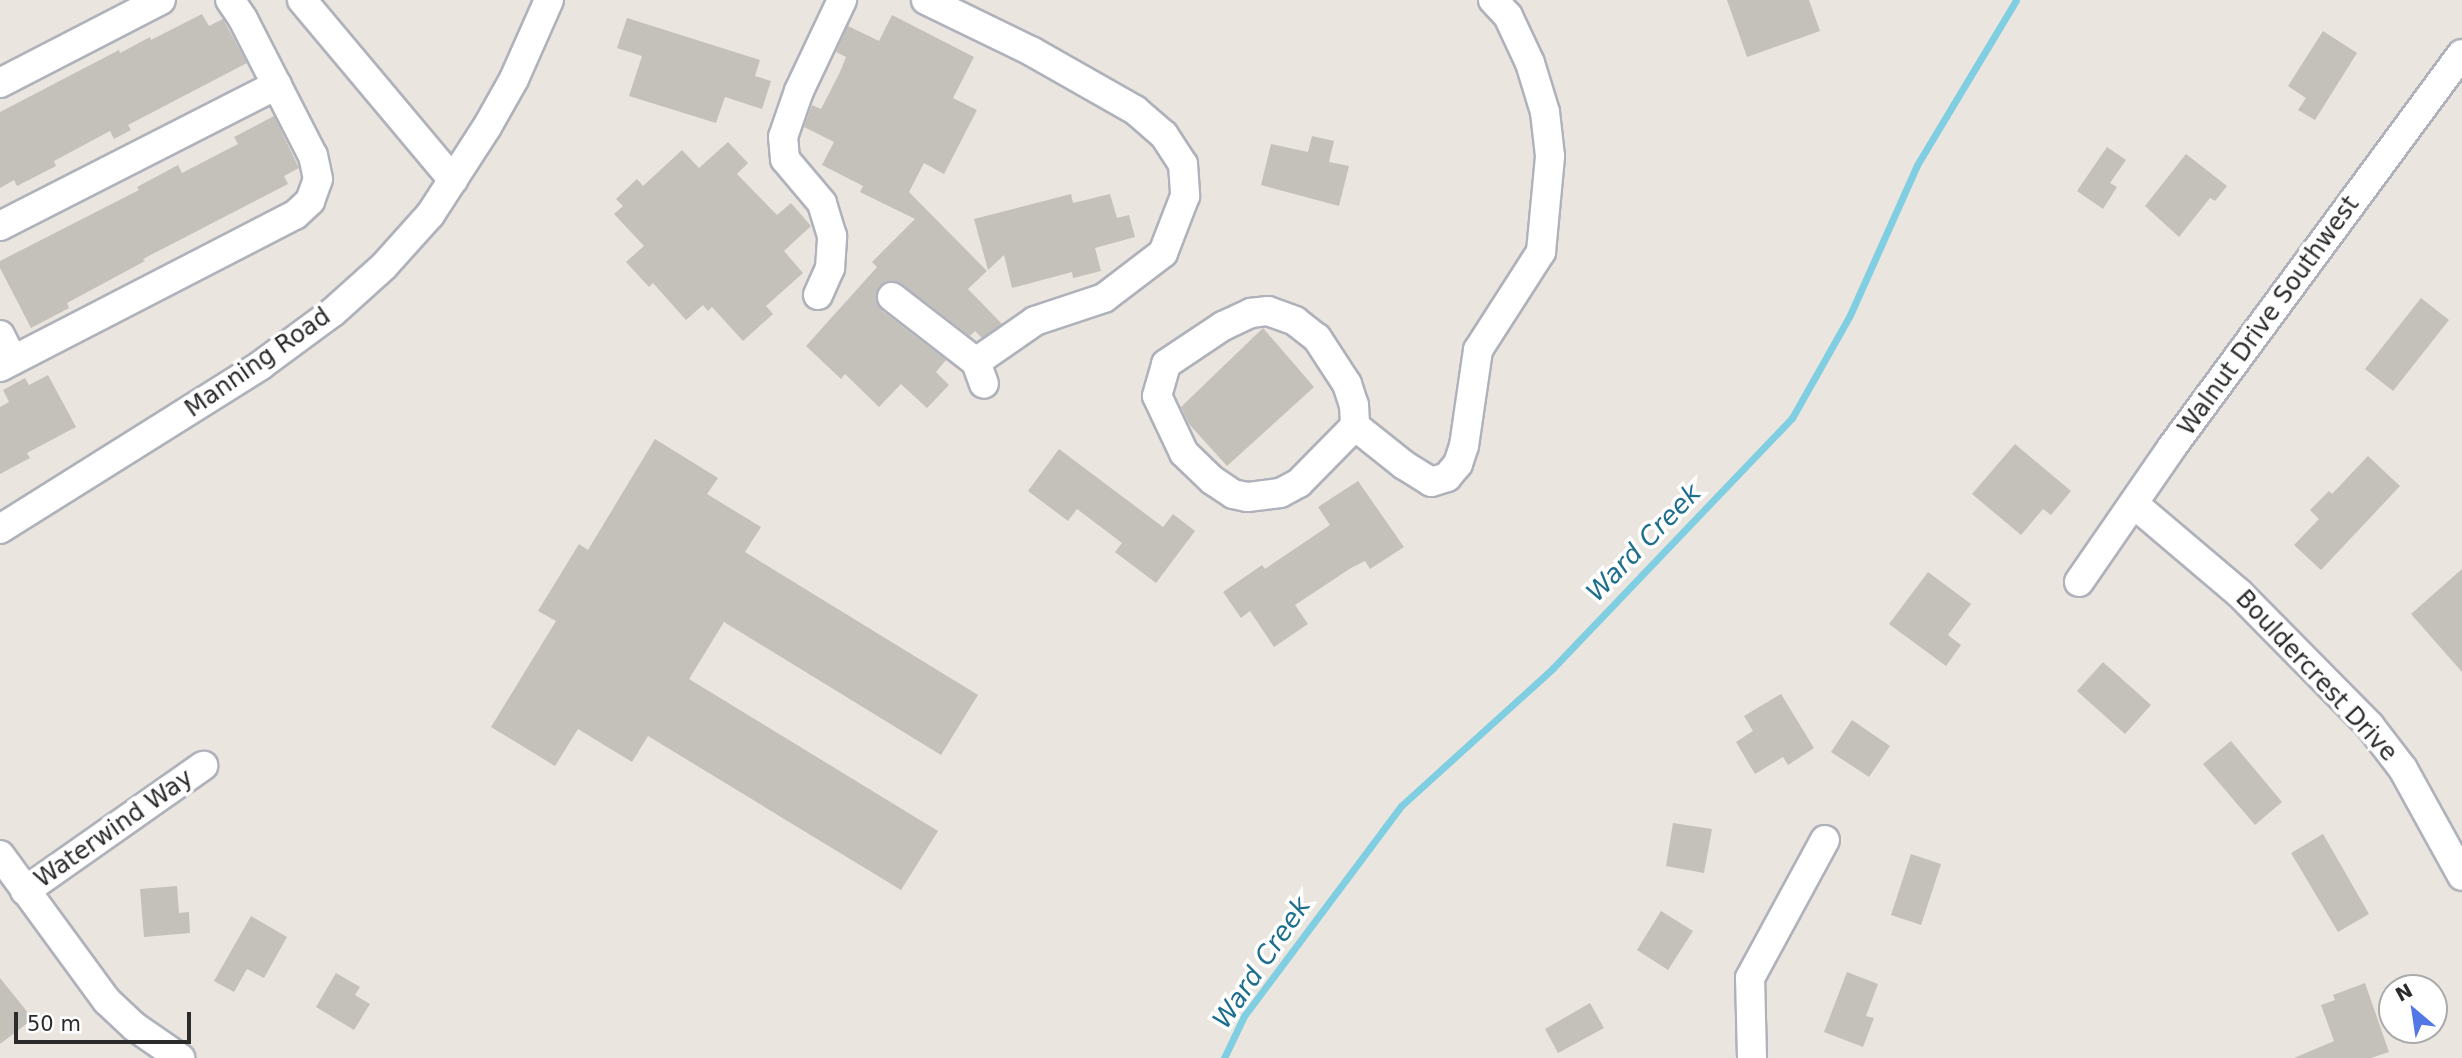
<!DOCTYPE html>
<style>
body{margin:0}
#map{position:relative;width:2462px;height:1058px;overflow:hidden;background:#ebe5df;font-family:"DejaVu Sans",sans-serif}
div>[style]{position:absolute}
.stream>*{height:7px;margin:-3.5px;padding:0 3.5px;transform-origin:3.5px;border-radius:3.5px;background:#7fcee1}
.building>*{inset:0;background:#c4c0ba}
.roads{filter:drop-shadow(2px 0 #afb2ba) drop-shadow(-2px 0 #afb2ba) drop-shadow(0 2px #afb2ba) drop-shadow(0 -2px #afb2ba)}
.minor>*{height:28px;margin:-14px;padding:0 14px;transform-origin:14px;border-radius:14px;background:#fff}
span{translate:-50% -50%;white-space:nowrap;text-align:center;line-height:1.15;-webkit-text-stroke:7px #fff;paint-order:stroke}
.street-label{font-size:24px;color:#2b2b2b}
.water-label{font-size:26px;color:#1d6e8d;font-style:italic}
.north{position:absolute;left:2378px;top:974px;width:70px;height:70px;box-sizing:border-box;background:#fff;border:2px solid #aaa;border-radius:50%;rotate:331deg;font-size:19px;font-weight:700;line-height:28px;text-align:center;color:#2b2b2b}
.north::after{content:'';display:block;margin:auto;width:24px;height:32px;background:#5278e5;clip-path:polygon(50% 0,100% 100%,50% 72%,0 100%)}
.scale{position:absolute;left:14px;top:1012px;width:177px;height:32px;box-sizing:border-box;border:4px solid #2b2b2b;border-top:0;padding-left:9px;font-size:21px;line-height:24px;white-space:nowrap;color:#2b2b2b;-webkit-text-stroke:5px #fff;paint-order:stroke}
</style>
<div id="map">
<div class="stream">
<i style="left:1224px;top:1058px;width:47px;rotate:-64.5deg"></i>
<i style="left:1244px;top:1016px;width:262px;rotate:-53.2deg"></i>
<i style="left:1401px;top:806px;width:205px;rotate:-42.2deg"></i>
<i style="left:1553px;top:668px;width:346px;rotate:-46.3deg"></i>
<i style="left:1792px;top:418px;width:118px;rotate:-60.6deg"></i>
<i style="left:1850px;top:315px;width:164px;rotate:-65.9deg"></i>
<i style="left:1917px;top:165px;width:192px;rotate:-59deg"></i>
</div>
<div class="building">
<i style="clip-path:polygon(1727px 0,1809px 0,1820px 31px,1747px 57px)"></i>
<i style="clip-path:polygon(202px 14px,209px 26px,223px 19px,247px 63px,128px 125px,131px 130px,114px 139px,110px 131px,54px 161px,56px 166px,17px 186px,14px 180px,0 188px,0 112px,119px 50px,120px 53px,150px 37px,151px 40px)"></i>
<i style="clip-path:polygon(892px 15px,974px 57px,953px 98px,977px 110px,944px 174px,924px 163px,909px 192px,987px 271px,968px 289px,1002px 324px,982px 338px,975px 331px,970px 336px,902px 284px,886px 281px,879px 286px,876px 295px,881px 310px,946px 360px,936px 372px,949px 385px,927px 408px,901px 384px,879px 407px,845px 374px,841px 379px,806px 346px,877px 267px,872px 262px,915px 219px,860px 192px,863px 186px,822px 165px,834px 142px,804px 127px,812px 105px,821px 109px,840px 72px,846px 57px,836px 52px,848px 26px,879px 41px)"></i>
<i style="clip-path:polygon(627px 18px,760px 60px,755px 76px,771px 81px,762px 109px,725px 97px,716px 123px,629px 96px,642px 56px,617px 48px)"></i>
<i style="clip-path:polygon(2323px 31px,2357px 53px,2315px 120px,2298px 110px,2306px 98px,2288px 86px)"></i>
<i style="clip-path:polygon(274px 116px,299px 168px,284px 176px,288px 184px,143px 259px,145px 261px,67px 303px,69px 308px,31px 328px,0 268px,0 261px,139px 190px,137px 187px,178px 165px,182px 173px,238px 144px,234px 137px)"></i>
<i style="clip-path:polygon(1312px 136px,1334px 141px,1329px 162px,1349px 166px,1339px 206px,1261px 185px,1271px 144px,1308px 152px)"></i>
<i style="clip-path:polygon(728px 142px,748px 163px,737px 174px,777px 215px,791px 203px,811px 226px,784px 251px,803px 273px,766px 306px,773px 314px,743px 341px,712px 307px,708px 311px,703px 305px,686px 320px,653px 283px,649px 287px,626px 262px,644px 246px,614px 214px,623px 206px,616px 199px,637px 179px,643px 186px,682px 150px,699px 168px)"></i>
<i style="clip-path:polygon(2107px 147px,2126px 160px,2110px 183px,2117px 187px,2103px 209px,2077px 191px)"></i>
<i style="clip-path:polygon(2186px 154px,2227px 186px,2215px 201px,2210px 198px,2179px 237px,2145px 206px)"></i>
<i style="clip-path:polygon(1071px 194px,1073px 203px,1110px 194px,1117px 218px,1129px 215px,1135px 237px,1095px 248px,1101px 271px,1073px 278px,1072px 272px,1012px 288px,1004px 255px,988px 270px,974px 219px)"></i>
<i style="clip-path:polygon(2421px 298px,2449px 320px,2393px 391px,2365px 369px)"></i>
<i style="clip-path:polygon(1263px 328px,1314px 387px,1227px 466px,1189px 424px,1181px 407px)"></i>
<i style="clip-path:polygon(48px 375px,76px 427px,27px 453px,30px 458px,0 474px,0 407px,9px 402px,3px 390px,25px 378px,29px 385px)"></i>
<i style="clip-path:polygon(655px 439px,718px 478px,707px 494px,761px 527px,745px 552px,978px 695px,941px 755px,724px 622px,689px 679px,938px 831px,901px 890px,648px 736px,632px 762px,578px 729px,555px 766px,491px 727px,556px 621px,538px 611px,579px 544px,588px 550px)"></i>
<i style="clip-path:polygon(2015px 444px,2071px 491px,2051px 515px,2043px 509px,2021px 535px,1972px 494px)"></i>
<i style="clip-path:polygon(1059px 449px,1163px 527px,1173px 514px,1195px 531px,1156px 583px,1115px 552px,1122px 543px,1077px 509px,1068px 521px,1028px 491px)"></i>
<i style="clip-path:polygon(2368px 456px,2400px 486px,2321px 570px,2294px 545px,2319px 519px,2310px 510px,2329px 491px,2332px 494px)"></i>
<i style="clip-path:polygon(1358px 481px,1404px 547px,1370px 569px,1365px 561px,1351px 568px,1295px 605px,1308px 624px,1274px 647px,1250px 611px,1241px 618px,1223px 592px,1262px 565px,1265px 569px,1330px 525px,1318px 507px)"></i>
<i style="clip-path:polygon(2462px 569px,2462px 672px,2411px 614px)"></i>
<i style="clip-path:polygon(1928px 572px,1971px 604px,1948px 635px,1961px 645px,1946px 666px,1889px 624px)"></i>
<i style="clip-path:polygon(2103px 662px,2151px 705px,2125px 734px,2077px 691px)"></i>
<i style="clip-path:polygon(1781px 694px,1814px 748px,1788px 765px,1783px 757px,1755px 774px,1736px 742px,1753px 731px,1744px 716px)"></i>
<i style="clip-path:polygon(1852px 720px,1890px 746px,1869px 777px,1831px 752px)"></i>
<i style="clip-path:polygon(2231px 741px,2282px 802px,2255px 825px,2203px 764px)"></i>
<i style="clip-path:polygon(1673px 823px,1712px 829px,1704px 873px,1666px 866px)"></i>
<i style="clip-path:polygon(2323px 834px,2369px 914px,2338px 932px,2291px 853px)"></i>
<i style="clip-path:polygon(1911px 854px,1941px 864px,1921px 925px,1891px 915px)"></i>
<i style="clip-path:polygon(177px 886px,179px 913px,189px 912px,190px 933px,144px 937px,140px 889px)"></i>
<i style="clip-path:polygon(1661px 911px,1693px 931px,1668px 970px,1637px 950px)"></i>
<i style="clip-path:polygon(251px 916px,287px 937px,264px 978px,247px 969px,234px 992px,214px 981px)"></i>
<i style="clip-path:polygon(1847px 972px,1878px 984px,1866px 1016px,1874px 1018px,1863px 1047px,1824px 1032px)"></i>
<i style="clip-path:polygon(336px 973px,360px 987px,355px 995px,370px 1004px,354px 1030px,316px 1007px)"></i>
<i style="clip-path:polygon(0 978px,33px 1019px,0 1044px)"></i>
<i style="clip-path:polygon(2365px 983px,2389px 1052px,2371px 1058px,2294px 1058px,2334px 1041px,2321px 1005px,2335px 1000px,2333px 995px)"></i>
<i style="clip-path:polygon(1590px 1003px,1604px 1028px,1558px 1053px,1545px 1029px)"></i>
</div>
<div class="roads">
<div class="minor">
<i style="left:302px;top:0;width:235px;rotate:50deg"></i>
<i style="left:926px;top:0;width:117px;rotate:25.9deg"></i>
<i style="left:1031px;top:51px;width:120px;rotate:29.6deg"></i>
<i style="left:1135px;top:110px;width:38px;rotate:41deg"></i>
<i style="left:1164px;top:135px;width:35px;rotate:57deg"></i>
<i style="left:1183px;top:164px;width:32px;rotate:86deg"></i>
<i style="left:1185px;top:196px;width:61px;rotate:111.1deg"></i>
<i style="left:1163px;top:253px;width:74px;rotate:142.7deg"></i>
<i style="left:1104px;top:298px;width:73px;rotate:161.6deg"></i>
<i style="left:1035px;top:321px;width:72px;rotate:145.2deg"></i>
<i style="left:976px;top:362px;width:23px;rotate:70deg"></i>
<i style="left:0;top:83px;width:181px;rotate:-27.3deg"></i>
<i style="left:0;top:226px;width:311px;rotate:-27deg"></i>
<i style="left:818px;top:295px;width:30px;rotate:-66deg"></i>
<i style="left:830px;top:268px;width:32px;rotate:-86deg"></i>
<i style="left:832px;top:236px;width:34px;rotate:-107deg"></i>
<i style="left:822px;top:203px;width:57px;rotate:-130.1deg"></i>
<i style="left:785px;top:159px;width:22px;rotate:-95deg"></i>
<i style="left:783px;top:137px;width:49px;rotate:-70.8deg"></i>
<i style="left:799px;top:91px;width:101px;rotate:-64.7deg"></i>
<i style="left:892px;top:297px;width:106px;rotate:37.7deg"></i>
<i style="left:1268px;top:311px;width:29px;rotate:20deg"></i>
<i style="left:1295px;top:321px;width:28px;rotate:38deg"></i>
<i style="left:1317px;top:338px;width:55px;rotate:56.9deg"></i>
<i style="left:1347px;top:384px;width:22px;rotate:72deg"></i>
<i style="left:1354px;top:405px;width:21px;rotate:87deg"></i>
<i style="left:1355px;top:426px;width:80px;rotate:134.5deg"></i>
<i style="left:1299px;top:483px;width:21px;rotate:152deg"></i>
<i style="left:1280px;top:493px;width:33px;rotate:173deg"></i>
<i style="left:1247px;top:497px;width:14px;rotate:-168deg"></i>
<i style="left:1233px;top:494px;width:25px;rotate:-146deg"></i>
<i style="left:1212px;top:480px;width:39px;rotate:-136deg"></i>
<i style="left:1184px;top:453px;width:63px;rotate:-115.3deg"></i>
<i style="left:1157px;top:396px;width:33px;rotate:-74deg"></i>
<i style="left:1166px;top:364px;width:69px;rotate:-33.7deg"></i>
<i style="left:1223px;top:326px;width:31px;rotate:-25deg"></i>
<i style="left:1251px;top:313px;width:17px;rotate:-7deg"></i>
<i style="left:0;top:335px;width:28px;rotate:63deg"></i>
<i style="left:0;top:367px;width:332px;rotate:-27.3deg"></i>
<i style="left:295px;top:215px;width:21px;rotate:-43deg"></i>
<i style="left:310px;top:201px;width:23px;rotate:-70deg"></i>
<i style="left:318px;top:179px;width:24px;rotate:-102deg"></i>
<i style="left:313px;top:156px;width:154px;rotate:-117.1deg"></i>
<i style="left:243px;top:19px;width:23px;rotate:-124deg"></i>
<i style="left:1355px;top:426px;width:63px;rotate:38.5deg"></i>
<i style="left:1404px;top:465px;width:32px;rotate:32deg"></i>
<i style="left:1431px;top:482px;width:17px;rotate:-17deg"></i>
<i style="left:1447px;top:477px;width:17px;rotate:-50deg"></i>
<i style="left:1458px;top:464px;width:19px;rotate:-72deg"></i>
<i style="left:1464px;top:446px;width:97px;rotate:-81.7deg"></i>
<i style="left:1478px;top:350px;width:117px;rotate:-57.3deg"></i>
<i style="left:1541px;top:252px;width:96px;rotate:-84.6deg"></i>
<i style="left:1550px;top:156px;width:44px;rotate:-96.5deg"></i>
<i style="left:1545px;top:112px;width:51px;rotate:-107deg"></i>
<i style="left:1530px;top:63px;width:52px;rotate:-115.1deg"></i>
<i style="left:1508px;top:16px;width:22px;rotate:-133deg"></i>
<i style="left:2134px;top:504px;width:138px;rotate:40.3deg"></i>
<i style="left:2239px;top:593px;width:187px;rotate:45.4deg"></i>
<i style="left:2370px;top:726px;width:54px;rotate:52.5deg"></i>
<i style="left:2403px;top:769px;width:122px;rotate:61.1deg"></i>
<i style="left:0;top:529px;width:308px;rotate:-32.1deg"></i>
<i style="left:261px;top:365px;width:89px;rotate:-36.4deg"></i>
<i style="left:333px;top:312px;width:69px;rotate:-42deg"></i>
<i style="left:384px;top:266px;width:69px;rotate:-48deg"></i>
<i style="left:430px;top:215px;width:105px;rotate:-57.1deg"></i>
<i style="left:487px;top:127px;width:55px;rotate:-60.6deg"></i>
<i style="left:514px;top:79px;width:86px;rotate:-66.1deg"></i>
<i style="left:2079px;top:582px;width:164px;rotate:-55.4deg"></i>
<i style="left:2172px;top:447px;width:488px;rotate:-53.6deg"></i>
<i style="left:0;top:855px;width:181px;rotate:53.8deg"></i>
<i style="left:107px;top:1001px;width:38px;rotate:43deg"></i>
<i style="left:135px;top:1027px;width:55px;rotate:34.6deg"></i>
<i style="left:25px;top:891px;width:218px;rotate:-35.1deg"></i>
<i style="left:1752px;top:1058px;width:80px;rotate:-91.4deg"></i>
<i style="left:1750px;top:978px;width:157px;rotate:-61.5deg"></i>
</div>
</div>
<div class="street-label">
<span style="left:2269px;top:316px;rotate:-54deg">Walnut Drive Southwest</span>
<span style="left:258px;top:363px;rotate:-35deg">Manning Road</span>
<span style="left:2316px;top:676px;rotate:47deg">Bouldercrest Drive</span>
<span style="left:114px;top:829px;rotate:-35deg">Waterwind Way</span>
</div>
<div class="water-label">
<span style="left:1644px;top:543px;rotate:-46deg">Ward Creek</span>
<span style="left:1262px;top:963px;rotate:-56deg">Ward Creek</span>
</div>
<div class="north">N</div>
<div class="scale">50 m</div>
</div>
